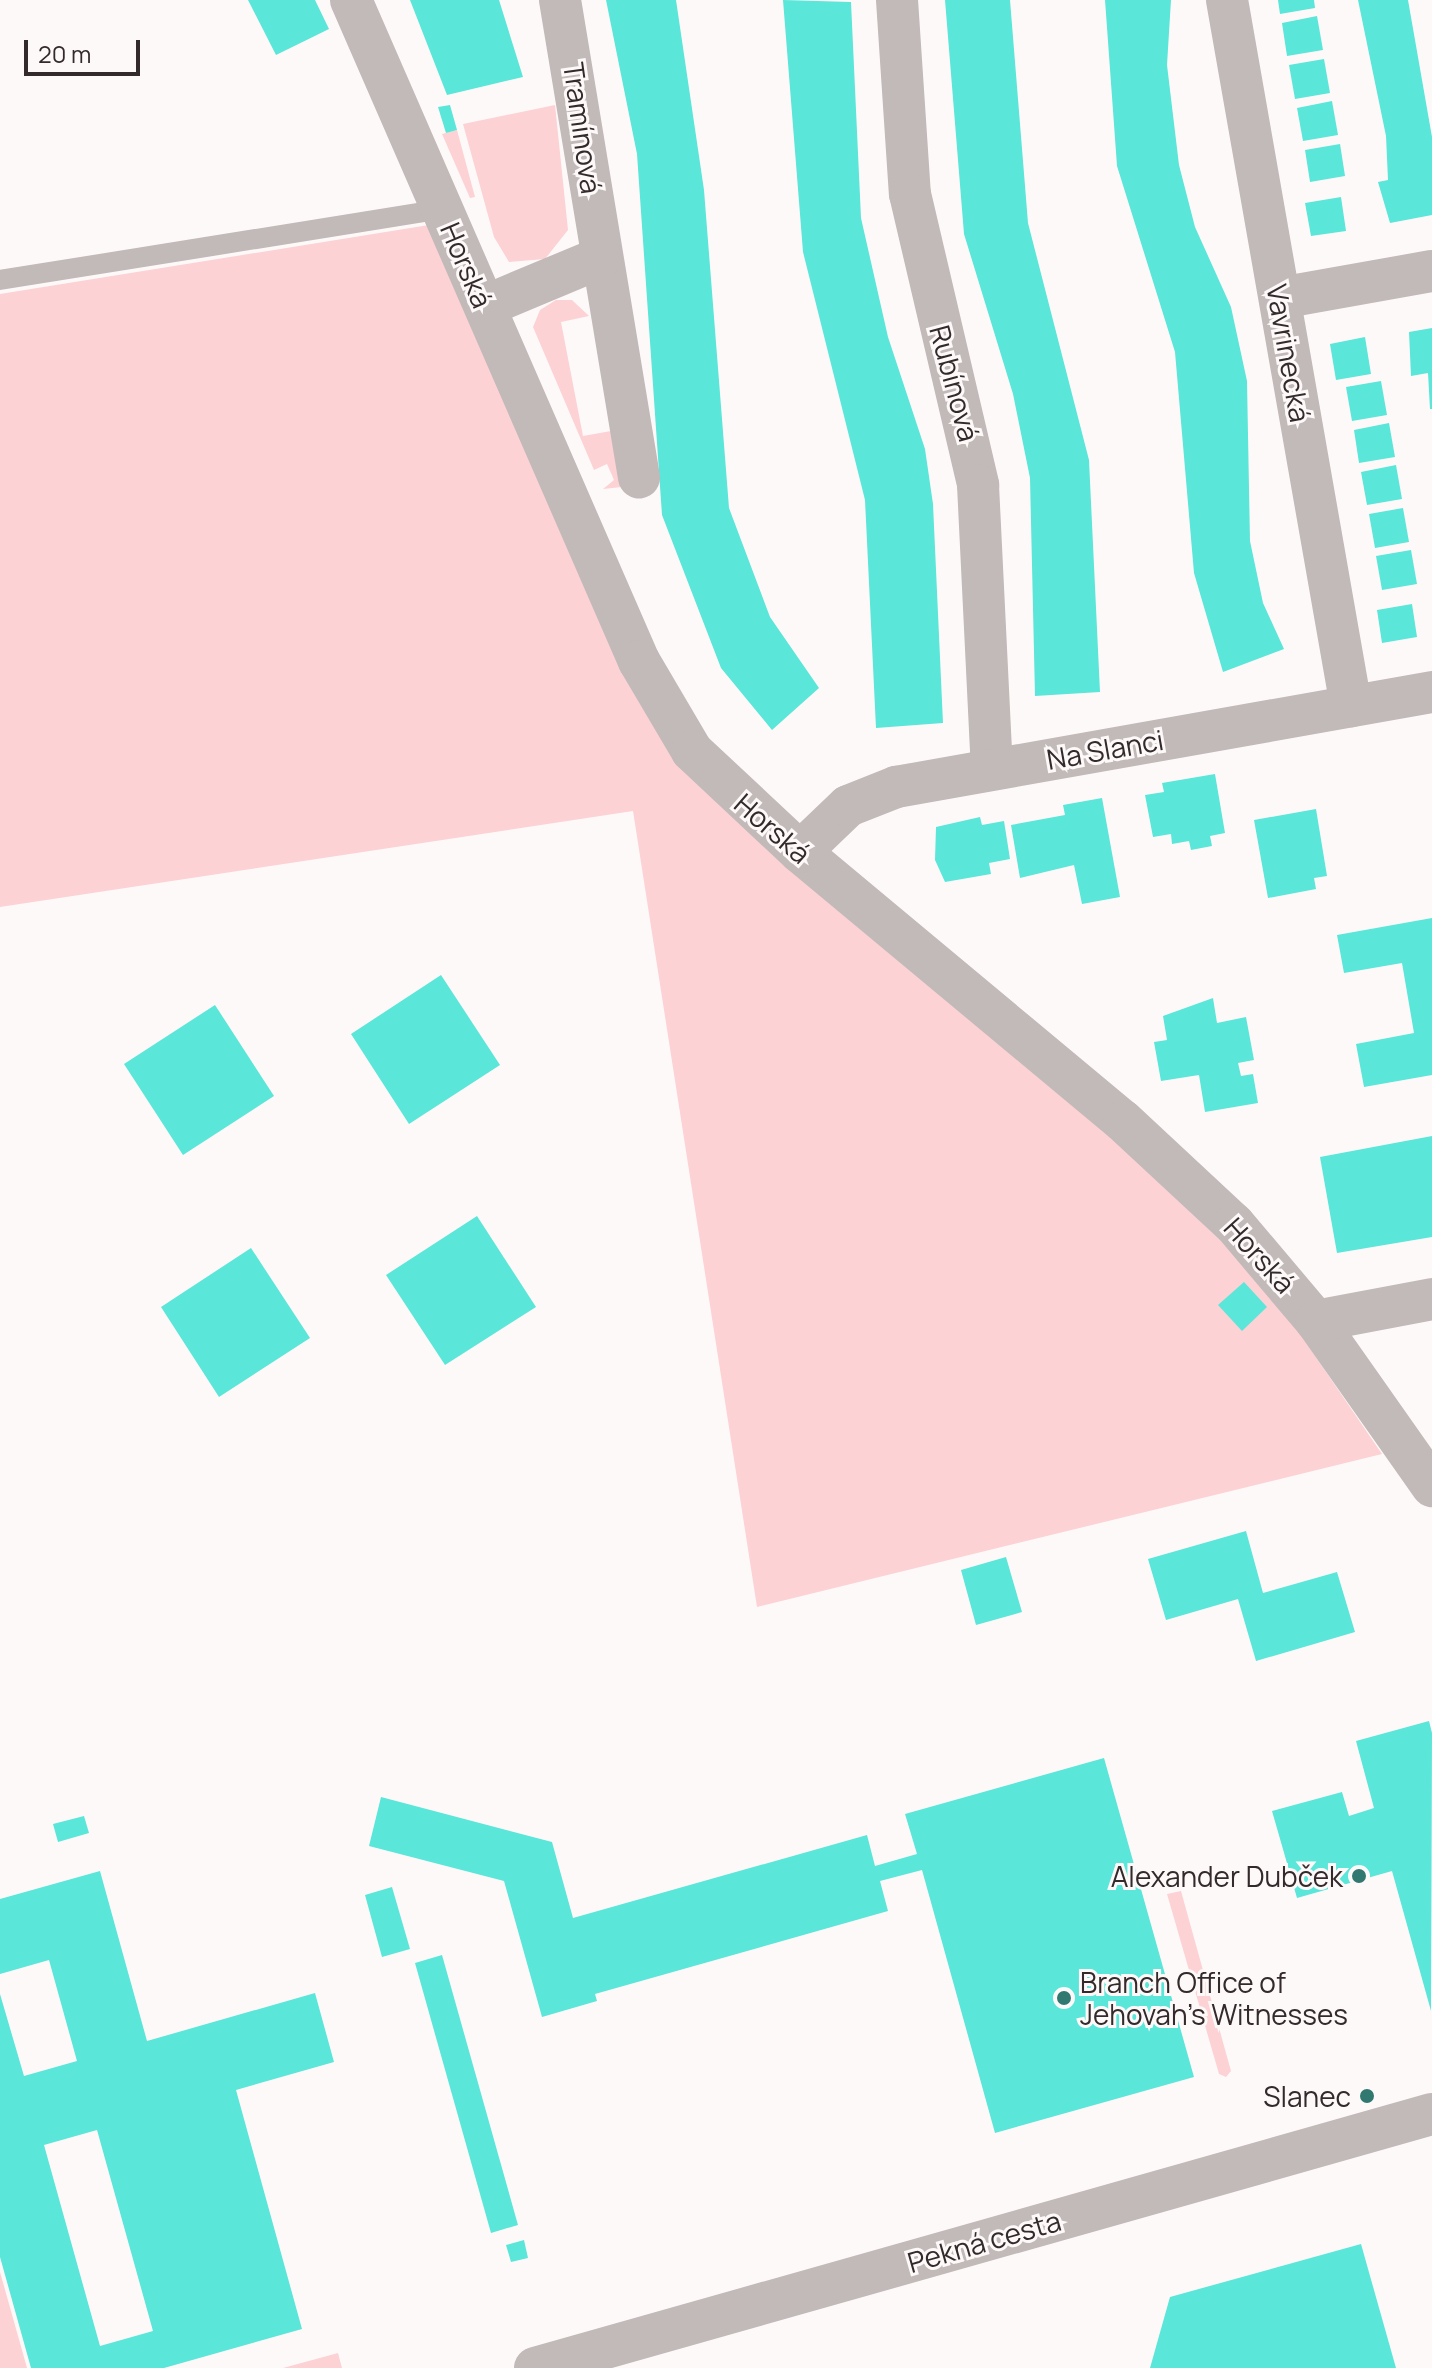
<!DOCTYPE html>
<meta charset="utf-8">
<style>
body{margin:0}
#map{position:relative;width:1432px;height:2368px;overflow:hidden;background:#fef9f9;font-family:Manrope,sans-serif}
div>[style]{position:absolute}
.green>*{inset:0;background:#fcd2d4}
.building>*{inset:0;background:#5ae6d8}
.lane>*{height:20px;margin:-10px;padding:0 10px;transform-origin:10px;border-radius:10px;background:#c2b9b9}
.street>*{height:42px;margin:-21px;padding:0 21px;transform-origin:21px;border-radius:21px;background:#c2b9b9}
.dots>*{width:22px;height:22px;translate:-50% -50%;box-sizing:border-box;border:4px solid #fef9f9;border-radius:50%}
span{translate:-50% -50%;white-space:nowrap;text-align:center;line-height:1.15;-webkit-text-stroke:6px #fef9f9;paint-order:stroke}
.street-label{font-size:28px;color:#332a2b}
.poi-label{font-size:28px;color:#332a2b}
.right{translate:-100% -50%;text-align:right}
.left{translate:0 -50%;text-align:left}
.scale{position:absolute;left:24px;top:40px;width:116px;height:36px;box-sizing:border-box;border:4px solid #332a2b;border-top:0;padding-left:10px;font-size:24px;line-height:28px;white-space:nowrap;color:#332a2b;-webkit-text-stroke:6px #fef9f9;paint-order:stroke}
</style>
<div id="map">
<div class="green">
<i style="clip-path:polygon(555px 105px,568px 230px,545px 259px,509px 262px,494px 237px,463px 124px)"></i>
<i style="clip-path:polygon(457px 130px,475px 197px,470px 198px,442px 134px)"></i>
<i style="clip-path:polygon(435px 224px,627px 667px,1266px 1284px,1382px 1454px,757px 1607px,633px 811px,0 907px,0 294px)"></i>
<i style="clip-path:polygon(556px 300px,572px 300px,589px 316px,561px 322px,583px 436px,611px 431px,622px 487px,603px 489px,614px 480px,607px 464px,594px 470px,533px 327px,540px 310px)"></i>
<i style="clip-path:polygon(1181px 1891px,1231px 2071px,1226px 2077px,1219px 2074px,1167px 1894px)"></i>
<i style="clip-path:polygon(0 2272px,27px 2368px,0 2368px)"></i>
<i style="clip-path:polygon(338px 2353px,342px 2368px,283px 2368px)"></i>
</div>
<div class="building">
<i style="clip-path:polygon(248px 0,315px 0,329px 29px,276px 55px)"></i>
<i style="clip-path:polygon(410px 0,499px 0,523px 77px,447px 95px)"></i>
<i style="clip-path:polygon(606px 0,676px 0,704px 190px,729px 508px,770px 617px,819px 688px,772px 730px,721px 668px,662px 515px,637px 154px)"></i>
<i style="clip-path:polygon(783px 0,851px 2px,861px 218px,888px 337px,925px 449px,933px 504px,943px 723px,876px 728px,865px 500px,803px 252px)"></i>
<i style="clip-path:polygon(945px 0,1010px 0,1028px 223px,1089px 460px,1100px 692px,1035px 696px,1030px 478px,1013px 394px,964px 234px)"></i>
<i style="clip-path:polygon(1105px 0,1171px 0,1167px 65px,1179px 165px,1195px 227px,1231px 307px,1247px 381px,1250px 541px,1263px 603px,1284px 649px,1223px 672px,1194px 573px,1175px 352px,1117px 166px)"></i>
<i style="clip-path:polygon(1278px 0,1314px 0,1315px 8px,1280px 14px)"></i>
<i style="clip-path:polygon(1358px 0,1408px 0,1432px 137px,1432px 215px,1390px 223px,1378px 182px,1388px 180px,1386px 136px)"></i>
<i style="clip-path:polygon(1317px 16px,1323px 50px,1287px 56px,1282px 23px)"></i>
<i style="clip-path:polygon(1324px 59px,1330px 93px,1295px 99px,1289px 65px)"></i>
<i style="clip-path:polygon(1332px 101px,1338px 135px,1303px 141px,1297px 108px)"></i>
<i style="clip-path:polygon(450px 105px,457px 130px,446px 133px,438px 107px)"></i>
<i style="clip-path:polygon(1340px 144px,1345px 176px,1310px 182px,1305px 150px)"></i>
<i style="clip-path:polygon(1341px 197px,1346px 231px,1311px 236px,1305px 203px)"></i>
<i style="clip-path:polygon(1432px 328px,1432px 409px,1430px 409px,1428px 373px,1411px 376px,1409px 332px)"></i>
<i style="clip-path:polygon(1365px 337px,1371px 374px,1336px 380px,1330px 344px)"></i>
<i style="clip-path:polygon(1381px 381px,1387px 415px,1352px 421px,1346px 387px)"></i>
<i style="clip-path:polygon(1389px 423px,1395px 457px,1359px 463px,1354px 430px)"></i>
<i style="clip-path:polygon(1396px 465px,1402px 499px,1367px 505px,1361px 472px)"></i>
<i style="clip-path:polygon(1403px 508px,1409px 542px,1375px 548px,1369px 514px)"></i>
<i style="clip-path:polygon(1411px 550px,1417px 584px,1382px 590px,1376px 556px)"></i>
<i style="clip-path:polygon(1412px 604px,1417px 637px,1382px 643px,1377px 610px)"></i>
<i style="clip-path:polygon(1215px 774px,1225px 833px,1210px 836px,1212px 846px,1191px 850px,1189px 841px,1172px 844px,1171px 834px,1153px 837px,1145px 795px,1164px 792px,1162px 783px)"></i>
<i style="clip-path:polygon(1102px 798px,1120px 897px,1082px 904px,1074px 865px,1020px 878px,1011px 825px,1065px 815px,1063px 805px)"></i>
<i style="clip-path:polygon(1316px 809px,1327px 876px,1314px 878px,1316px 889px,1268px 898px,1254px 820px)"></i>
<i style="clip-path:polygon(980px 817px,982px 825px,1004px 821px,1010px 859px,989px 863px,991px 874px,945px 882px,935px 860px,936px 827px)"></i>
<i style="clip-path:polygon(1432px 918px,1432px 1075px,1364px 1087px,1356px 1044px,1414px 1033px,1402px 963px,1344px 973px,1337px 935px)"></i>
<i style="clip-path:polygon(441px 975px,500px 1065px,409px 1124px,351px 1034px)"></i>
<i style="clip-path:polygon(1213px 998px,1217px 1023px,1246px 1017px,1254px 1060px,1238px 1063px,1241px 1076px,1253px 1074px,1258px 1103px,1205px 1112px,1199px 1075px,1161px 1081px,1154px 1042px,1167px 1040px,1163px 1016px)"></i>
<i style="clip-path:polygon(215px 1005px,274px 1096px,183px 1155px,124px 1064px)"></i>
<i style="clip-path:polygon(1432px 1136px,1432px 1237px,1337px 1253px,1320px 1157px)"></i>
<i style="clip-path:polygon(477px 1216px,536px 1307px,445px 1365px,386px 1275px)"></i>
<i style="clip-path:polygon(251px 1248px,310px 1338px,219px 1397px,161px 1307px)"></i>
<i style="clip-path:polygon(1244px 1282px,1267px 1307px,1242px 1331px,1218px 1305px)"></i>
<i style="clip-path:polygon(1246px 1531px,1263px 1593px,1337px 1572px,1355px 1632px,1256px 1661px,1238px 1599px,1166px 1620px,1148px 1559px)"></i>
<i style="clip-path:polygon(1006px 1557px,1022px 1612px,976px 1625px,961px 1570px)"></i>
<i style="clip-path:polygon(1429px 1721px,1432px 1733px,1431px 2011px,1392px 1871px,1297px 1898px,1272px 1811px,1342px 1792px,1349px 1816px,1374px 1808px,1356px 1741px)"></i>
<i style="clip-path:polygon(1104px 1758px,1194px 2077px,995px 2133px,922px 1870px,880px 1881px,888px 1911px,595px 1994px,597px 2001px,542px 2017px,504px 1881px,369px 1846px,381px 1797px,552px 1842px,573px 1918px,867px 1835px,875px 1866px,917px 1854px,905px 1814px)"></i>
<i style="clip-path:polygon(84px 1816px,89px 1833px,58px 1842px,53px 1824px)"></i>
<i style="clip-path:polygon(evenodd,100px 1871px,147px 2041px,315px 1993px,334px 2062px,236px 2090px,302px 2329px,164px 2368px,31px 2368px,0 2257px,0 1994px,24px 2076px,77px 2061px,49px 1960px,0 1974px,0 1899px,100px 1871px,97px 2130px,153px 2331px,100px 2346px,44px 2145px,97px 2130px)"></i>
<i style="clip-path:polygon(392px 1887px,410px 1949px,382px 1957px,365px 1895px)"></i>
<i style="clip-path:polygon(442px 1955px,518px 2225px,491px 2233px,415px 1963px)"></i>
<i style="clip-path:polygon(524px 2240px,528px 2258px,511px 2262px,506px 2245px)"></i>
<i style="clip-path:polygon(1361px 2244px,1396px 2368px,1150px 2368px,1170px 2297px)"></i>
</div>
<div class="lane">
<i style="left:0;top:280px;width:449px;rotate:-9.1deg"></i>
</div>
<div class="street">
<i style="left:351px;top:0;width:721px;rotate:66.46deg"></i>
<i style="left:639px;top:661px;width:104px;rotate:59.5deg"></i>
<i style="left:692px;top:751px;width:148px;rotate:43.1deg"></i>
<i style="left:800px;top:852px;width:420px;rotate:39.8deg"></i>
<i style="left:1123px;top:1121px;width:151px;rotate:42.9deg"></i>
<i style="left:1234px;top:1224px;width:127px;rotate:49.8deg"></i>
<i style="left:1316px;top:1321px;width:202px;rotate:54.9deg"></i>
<i style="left:560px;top:0;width:484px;rotate:80.6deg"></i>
<i style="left:897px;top:0;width:194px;rotate:86.2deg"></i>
<i style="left:910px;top:194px;width:299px;rotate:76.8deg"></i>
<i style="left:978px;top:485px;width:284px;rotate:87.2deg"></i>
<i style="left:1227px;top:0;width:717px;rotate:80.04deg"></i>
<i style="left:1280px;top:298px;width:154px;rotate:-10.1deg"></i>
<i style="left:485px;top:306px;width:125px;rotate:-22.7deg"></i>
<i style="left:800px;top:852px;width:66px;rotate:-43.8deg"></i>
<i style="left:848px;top:806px;width:52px;rotate:-21.6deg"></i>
<i style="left:896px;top:787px;width:544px;rotate:-10.05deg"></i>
<i style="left:1316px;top:1321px;width:118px;rotate:-10.7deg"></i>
<i style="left:535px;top:2368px;width:932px;rotate:-15.81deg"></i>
</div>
<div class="dots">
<i style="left:1359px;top:1876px;background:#317871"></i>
<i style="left:1064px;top:1998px;background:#317871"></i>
<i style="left:1367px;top:2096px;background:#317871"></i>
</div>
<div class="street-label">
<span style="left:583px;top:128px;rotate:82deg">Tramínová</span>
<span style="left:467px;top:265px;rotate:67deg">Horská</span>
<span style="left:1289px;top:353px;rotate:80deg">Vavrinecká</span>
<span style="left:955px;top:383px;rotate:75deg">Rubínová</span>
<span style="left:1105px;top:749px;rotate:-10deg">Na Slanci</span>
<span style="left:773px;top:828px;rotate:41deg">Horská</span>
<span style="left:1260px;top:1255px;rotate:48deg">Horská</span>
<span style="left:984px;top:2241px;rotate:-16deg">Pekná cesta</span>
</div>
<div class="poi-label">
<span class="right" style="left:1343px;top:1876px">Alexander Dubček</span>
<span class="left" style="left:1080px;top:1998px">Branch Office of<br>Jehovah's Witnesses</span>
<span class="right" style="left:1351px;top:2096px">Slanec</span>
</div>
<div class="scale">20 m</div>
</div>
